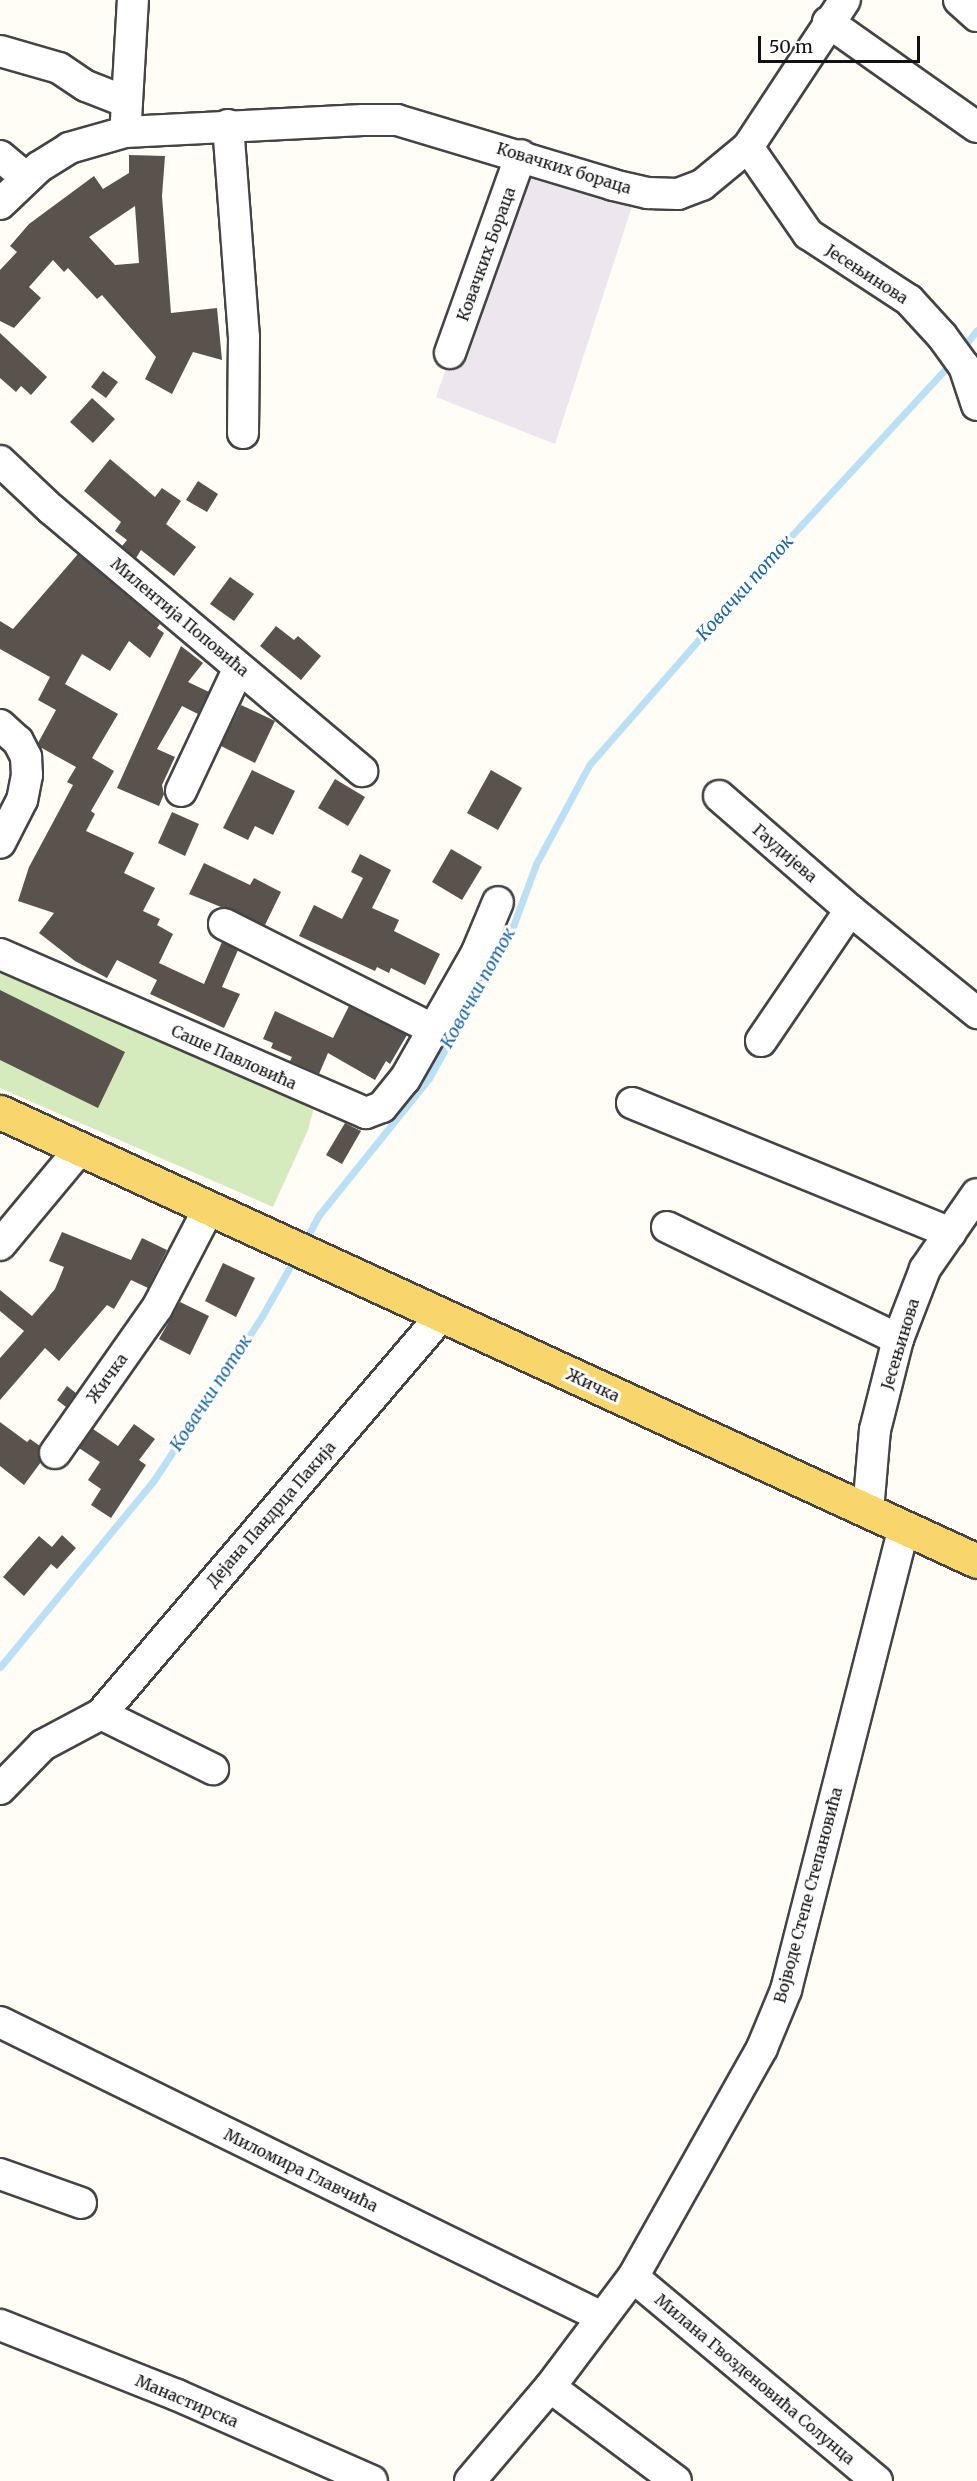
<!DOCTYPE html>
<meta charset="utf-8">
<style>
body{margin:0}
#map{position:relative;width:977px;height:2481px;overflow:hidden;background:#fffdf5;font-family:Merriweather,serif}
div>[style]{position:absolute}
.industrial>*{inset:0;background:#eee6ef}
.green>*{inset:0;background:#d5ebbd}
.stream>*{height:7px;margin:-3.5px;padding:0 3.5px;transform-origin:3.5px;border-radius:3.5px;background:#b9e0f7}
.building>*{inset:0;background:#5a524d}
.roads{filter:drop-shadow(2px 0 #444) drop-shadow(-2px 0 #444) drop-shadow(0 2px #444) drop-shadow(0 -2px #444)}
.minor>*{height:30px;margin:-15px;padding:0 15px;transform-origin:15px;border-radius:15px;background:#fff}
.major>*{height:33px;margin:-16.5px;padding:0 16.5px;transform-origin:16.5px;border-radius:16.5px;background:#f9d66b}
span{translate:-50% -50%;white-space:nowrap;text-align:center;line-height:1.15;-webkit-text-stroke:6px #fff;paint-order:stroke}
.street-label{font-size:16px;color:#111}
.water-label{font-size:18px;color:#1768a6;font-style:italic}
.scale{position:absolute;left:758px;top:36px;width:162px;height:27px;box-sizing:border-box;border:3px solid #111;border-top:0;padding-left:8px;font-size:18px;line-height:21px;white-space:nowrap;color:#111;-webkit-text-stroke:4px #fff;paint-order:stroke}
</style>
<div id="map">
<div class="industrial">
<i style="clip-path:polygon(521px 155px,637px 191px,555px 444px,436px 397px)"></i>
</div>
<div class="green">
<i style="clip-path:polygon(0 954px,318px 1092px,308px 1130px,273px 1207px,0 1088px)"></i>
</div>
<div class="stream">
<i style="left:962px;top:349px;width:24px;rotate:-52deg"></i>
<i style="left:305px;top:1241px;width:30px;rotate:-62deg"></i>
<i style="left:319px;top:1215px;width:176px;rotate:-51.2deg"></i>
<i style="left:429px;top:1078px;width:171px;rotate:-60.9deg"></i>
<i style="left:512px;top:929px;width:69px;rotate:-69.7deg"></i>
<i style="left:536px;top:864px;width:112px;rotate:-61.8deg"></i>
<i style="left:589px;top:765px;width:257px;rotate:-48.8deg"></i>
<i style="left:758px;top:572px;width:284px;rotate:-47.3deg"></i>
<i style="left:0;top:1667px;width:242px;rotate:-50.5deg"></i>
<i style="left:154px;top:1480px;width:196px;rotate:-56.6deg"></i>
<i style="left:262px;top:1316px;width:67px;rotate:-60.4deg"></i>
</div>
<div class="building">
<i style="clip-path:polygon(evenodd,129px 155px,165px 156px,162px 196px,171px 313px,217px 308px,222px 360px,193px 352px,172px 394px,145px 379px,156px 357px,102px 295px,97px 299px,68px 268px,64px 272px,53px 260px,29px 287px,41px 298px,14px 328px,0 321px,0 270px,17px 252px,10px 246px,29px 224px,94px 176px,103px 189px,129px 173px,129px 155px,135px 206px,139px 263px,115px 265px,89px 237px,135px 206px)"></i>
<i style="clip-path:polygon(0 333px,47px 377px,31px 395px,21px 386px,16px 392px,0 378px)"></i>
<i style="clip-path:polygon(103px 371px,118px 382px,106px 398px,91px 387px)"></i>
<i style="clip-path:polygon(92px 398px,115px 419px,93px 443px,70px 422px)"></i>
<i style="clip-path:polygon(110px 459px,155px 497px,162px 488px,181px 501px,166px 524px,196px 547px,174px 576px,141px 550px,136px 558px,122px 546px,127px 540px,115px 531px,121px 522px,84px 491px)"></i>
<i style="clip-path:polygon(198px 481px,218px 494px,207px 512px,186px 500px)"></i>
<i style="clip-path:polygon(78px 554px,160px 624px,157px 628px,164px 633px,150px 658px,129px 641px,110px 671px,82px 654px,65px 684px,118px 714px,92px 758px,114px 771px,91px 811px,95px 814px,86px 831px,134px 853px,124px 873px,155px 888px,143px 911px,160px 919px,157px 925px,173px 934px,159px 963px,204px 984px,222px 942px,238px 950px,222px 987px,240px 994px,224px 1028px,150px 994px,157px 980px,117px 960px,107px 978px,75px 961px,39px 933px,54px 913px,18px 901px,29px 867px,73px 785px,67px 782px,76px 767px,40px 747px,38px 743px,56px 710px,38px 700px,50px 677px,0 649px,0 621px,13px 629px)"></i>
<i style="clip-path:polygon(230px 577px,254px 594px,234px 621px,210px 604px)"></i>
<i style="clip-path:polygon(276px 626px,294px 640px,298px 636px,321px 656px,301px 680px,260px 646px)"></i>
<i style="clip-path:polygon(181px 646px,203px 663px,188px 682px,209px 692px,198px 714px,182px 706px,157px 749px,175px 757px,162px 785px,164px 794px,159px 806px,117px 788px)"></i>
<i style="clip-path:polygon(241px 705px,275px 721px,255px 763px,221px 746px)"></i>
<i style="clip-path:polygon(252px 770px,295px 791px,273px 835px,255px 826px,248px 840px,223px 828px)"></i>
<i style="clip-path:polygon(491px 770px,522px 788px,498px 830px,467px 813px)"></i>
<i style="clip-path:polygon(335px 779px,365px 797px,348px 826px,318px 808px)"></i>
<i style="clip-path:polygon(172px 812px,199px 824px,185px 856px,158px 843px)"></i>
<i style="clip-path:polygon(451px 849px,482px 867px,462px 900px,432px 882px)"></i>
<i style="clip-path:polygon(360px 854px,391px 870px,372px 908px,399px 920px,394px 931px,440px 954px,425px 985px,391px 968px,389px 973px,377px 967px,375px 971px,299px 936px,314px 905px,342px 919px,363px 878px,351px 872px)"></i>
<i style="clip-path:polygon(204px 863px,250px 885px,254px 878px,281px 892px,265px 925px,189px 894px)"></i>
<i style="clip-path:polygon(0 990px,125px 1052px,98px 1108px,0 1060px)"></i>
<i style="clip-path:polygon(349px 1006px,407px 1035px,390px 1064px,386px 1061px,375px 1080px,328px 1053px,319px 1074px,290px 1061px,292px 1057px,271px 1048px,273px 1043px,263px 1039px,275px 1011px,333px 1038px)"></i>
<i style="clip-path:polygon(345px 1123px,361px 1131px,342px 1164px,326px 1155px)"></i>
<i style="clip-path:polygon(62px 1232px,131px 1260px,142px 1238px,167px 1250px,148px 1288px,131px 1280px,114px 1309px,107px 1305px,59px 1361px,45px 1348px,0 1400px,0 1358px,24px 1331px,0 1311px,0 1290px,32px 1316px,55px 1289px,64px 1267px,49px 1261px)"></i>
<i style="clip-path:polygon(223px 1263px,255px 1278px,236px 1317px,205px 1301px)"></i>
<i style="clip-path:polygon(180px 1302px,209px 1316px,190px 1355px,159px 1339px)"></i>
<i style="clip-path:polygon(67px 1386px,76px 1393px,66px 1407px,57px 1400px)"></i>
<i style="clip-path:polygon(0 1422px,27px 1442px,30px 1439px,40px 1446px,41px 1462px,24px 1485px,0 1466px)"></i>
<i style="clip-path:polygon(134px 1424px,155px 1439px,139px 1460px,146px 1465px,111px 1518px,91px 1505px,101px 1489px,88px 1480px,100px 1462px,79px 1448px,93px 1429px,118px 1446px)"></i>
<i style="clip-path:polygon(62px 1535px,76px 1548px,57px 1569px,51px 1564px,24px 1596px,3px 1577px,39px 1536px,52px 1547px)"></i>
</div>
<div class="roads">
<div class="minor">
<i style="left:959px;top:0;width:24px;rotate:42deg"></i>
<i style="left:828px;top:22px;width:182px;rotate:35.2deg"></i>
<i style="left:0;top:51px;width:61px;rotate:16.1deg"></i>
<i style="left:59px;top:68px;width:32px;rotate:34deg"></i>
<i style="left:86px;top:86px;width:44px;rotate:21.3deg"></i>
<i style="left:126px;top:120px;width:120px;rotate:-86.7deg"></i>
<i style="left:228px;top:125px;width:213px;rotate:85.7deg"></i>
<i style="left:244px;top:337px;width:96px;rotate:90.6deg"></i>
<i style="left:748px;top:147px;width:106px;rotate:55.4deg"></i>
<i style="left:808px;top:234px;width:121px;rotate:33.2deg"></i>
<i style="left:909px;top:300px;width:49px;rotate:47.5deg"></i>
<i style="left:942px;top:336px;width:37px;rotate:54deg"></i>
<i style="left:964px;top:366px;width:41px;rotate:71.6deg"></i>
<i style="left:0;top:156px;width:34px;rotate:40deg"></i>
<i style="left:0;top:204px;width:54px;rotate:-43.5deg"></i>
<i style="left:39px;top:167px;width:36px;rotate:-32deg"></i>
<i style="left:69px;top:148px;width:58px;rotate:-15.9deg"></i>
<i style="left:125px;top:132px;width:238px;rotate:-2.9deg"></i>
<i style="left:363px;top:120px;width:34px"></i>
<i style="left:397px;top:120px;width:226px;rotate:16.7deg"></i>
<i style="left:613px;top:185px;width:36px;rotate:13deg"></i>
<i style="left:648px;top:193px;width:30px;rotate:2deg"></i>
<i style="left:678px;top:194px;width:26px;rotate:-21deg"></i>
<i style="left:702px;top:185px;width:60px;rotate:-39.6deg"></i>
<i style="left:748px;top:147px;width:176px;rotate:-56.6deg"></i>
<i style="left:450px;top:353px;width:210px;rotate:-70.3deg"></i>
<i style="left:0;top:461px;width:70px;rotate:43.3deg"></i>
<i style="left:51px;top:509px;width:407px;rotate:40.1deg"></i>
<i style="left:0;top:725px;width:24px;rotate:42deg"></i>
<i style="left:18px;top:741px;width:18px;rotate:63deg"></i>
<i style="left:26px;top:757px;width:18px;rotate:87deg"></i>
<i style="left:27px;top:775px;width:25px;rotate:101deg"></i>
<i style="left:22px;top:800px;width:48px;rotate:117.1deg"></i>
<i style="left:181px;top:791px;width:136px;rotate:-64.8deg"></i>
<i style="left:719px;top:796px;width:174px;rotate:41deg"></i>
<i style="left:850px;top:910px;width:164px;rotate:39deg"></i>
<i style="left:224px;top:924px;width:236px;rotate:26.7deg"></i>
<i style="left:0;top:954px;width:399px;rotate:23.5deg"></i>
<i style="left:366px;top:1113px;width:17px;rotate:-21deg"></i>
<i style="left:382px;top:1107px;width:36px;rotate:-51deg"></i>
<i style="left:405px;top:1079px;width:146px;rotate:-60.4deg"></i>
<i style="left:477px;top:952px;width:54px;rotate:-67.2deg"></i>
<i style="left:761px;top:1041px;width:158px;rotate:-55.8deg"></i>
<i style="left:632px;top:1103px;width:344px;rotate:22.2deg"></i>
<i style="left:667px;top:1227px;width:257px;rotate:25.9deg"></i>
<i style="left:0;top:1245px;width:125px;rotate:-50.2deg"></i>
<i style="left:55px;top:1453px;width:177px;rotate:-54.9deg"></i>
<i style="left:157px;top:1308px;width:113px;rotate:-62.5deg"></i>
<i style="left:868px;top:1511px;width:81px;rotate:-85.1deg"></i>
<i style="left:875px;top:1430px;width:94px;rotate:-75.8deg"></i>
<i style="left:898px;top:1339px;width:75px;rotate:-68.9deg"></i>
<i style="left:925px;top:1269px;width:91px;rotate:-55.3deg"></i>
<i style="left:101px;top:1714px;width:125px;rotate:26.2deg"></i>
<i style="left:0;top:1789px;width:62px;rotate:-45.7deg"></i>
<i style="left:43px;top:1745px;width:66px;rotate:-28.1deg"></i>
<i style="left:101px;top:1714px;width:525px;rotate:-49.48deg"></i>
<i style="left:0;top:2022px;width:670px;rotate:26.11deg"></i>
<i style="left:0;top:2174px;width:86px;rotate:19.7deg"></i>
<i style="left:633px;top:2277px;width:318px;rotate:39.9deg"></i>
<i style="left:0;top:2325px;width:190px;rotate:21.6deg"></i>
<i style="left:177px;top:2395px;width:213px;rotate:23.8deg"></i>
<i style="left:550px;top:2387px;width:157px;rotate:36.7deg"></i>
<i style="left:470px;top:2481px;width:123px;rotate:-49.6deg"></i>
<i style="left:550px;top:2387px;width:138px;rotate:-53deg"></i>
<i style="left:633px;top:2277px;width:263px;rotate:-60.6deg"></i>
<i style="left:762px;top:2048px;width:63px;rotate:-67.5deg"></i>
<i style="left:786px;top:1990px;width:478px;rotate:-75.7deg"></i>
</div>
<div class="major">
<i style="left:0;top:1112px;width:1075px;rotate:24.68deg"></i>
</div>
</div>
<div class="street-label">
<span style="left:564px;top:168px;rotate:17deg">Ковачких бораца</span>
<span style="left:486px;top:254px;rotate:-70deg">Ковачких Бораца</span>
<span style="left:867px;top:274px;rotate:33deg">Јесењинова</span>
<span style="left:180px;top:617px;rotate:40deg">Милентија Поповића</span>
<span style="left:785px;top:853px;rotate:41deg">Гаудијева</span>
<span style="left:234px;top:1057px;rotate:24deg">Саше Павловића</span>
<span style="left:900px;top:1344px;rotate:-73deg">Јесењинова</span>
<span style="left:107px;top:1378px;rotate:-54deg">Жичка</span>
<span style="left:593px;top:1385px;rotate:25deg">Жичка</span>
<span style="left:271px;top:1514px;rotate:-49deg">Дејана Пандрца Пакија</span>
<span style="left:808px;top:1895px;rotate:-75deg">Војводе Степе Степановића</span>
<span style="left:301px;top:2170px;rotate:26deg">Миломира Главчића</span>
<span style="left:755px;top:2379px;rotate:40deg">Милана Гвозденовића Солунца</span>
<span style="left:187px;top:2401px;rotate:23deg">Манастирска</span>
</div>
<div class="water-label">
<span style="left:745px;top:588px;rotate:-48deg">Ковачки поток</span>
<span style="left:478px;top:988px;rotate:-61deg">Ковачки поток</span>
<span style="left:211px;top:1393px;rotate:-57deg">Ковачки поток</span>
</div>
<div class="scale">50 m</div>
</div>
